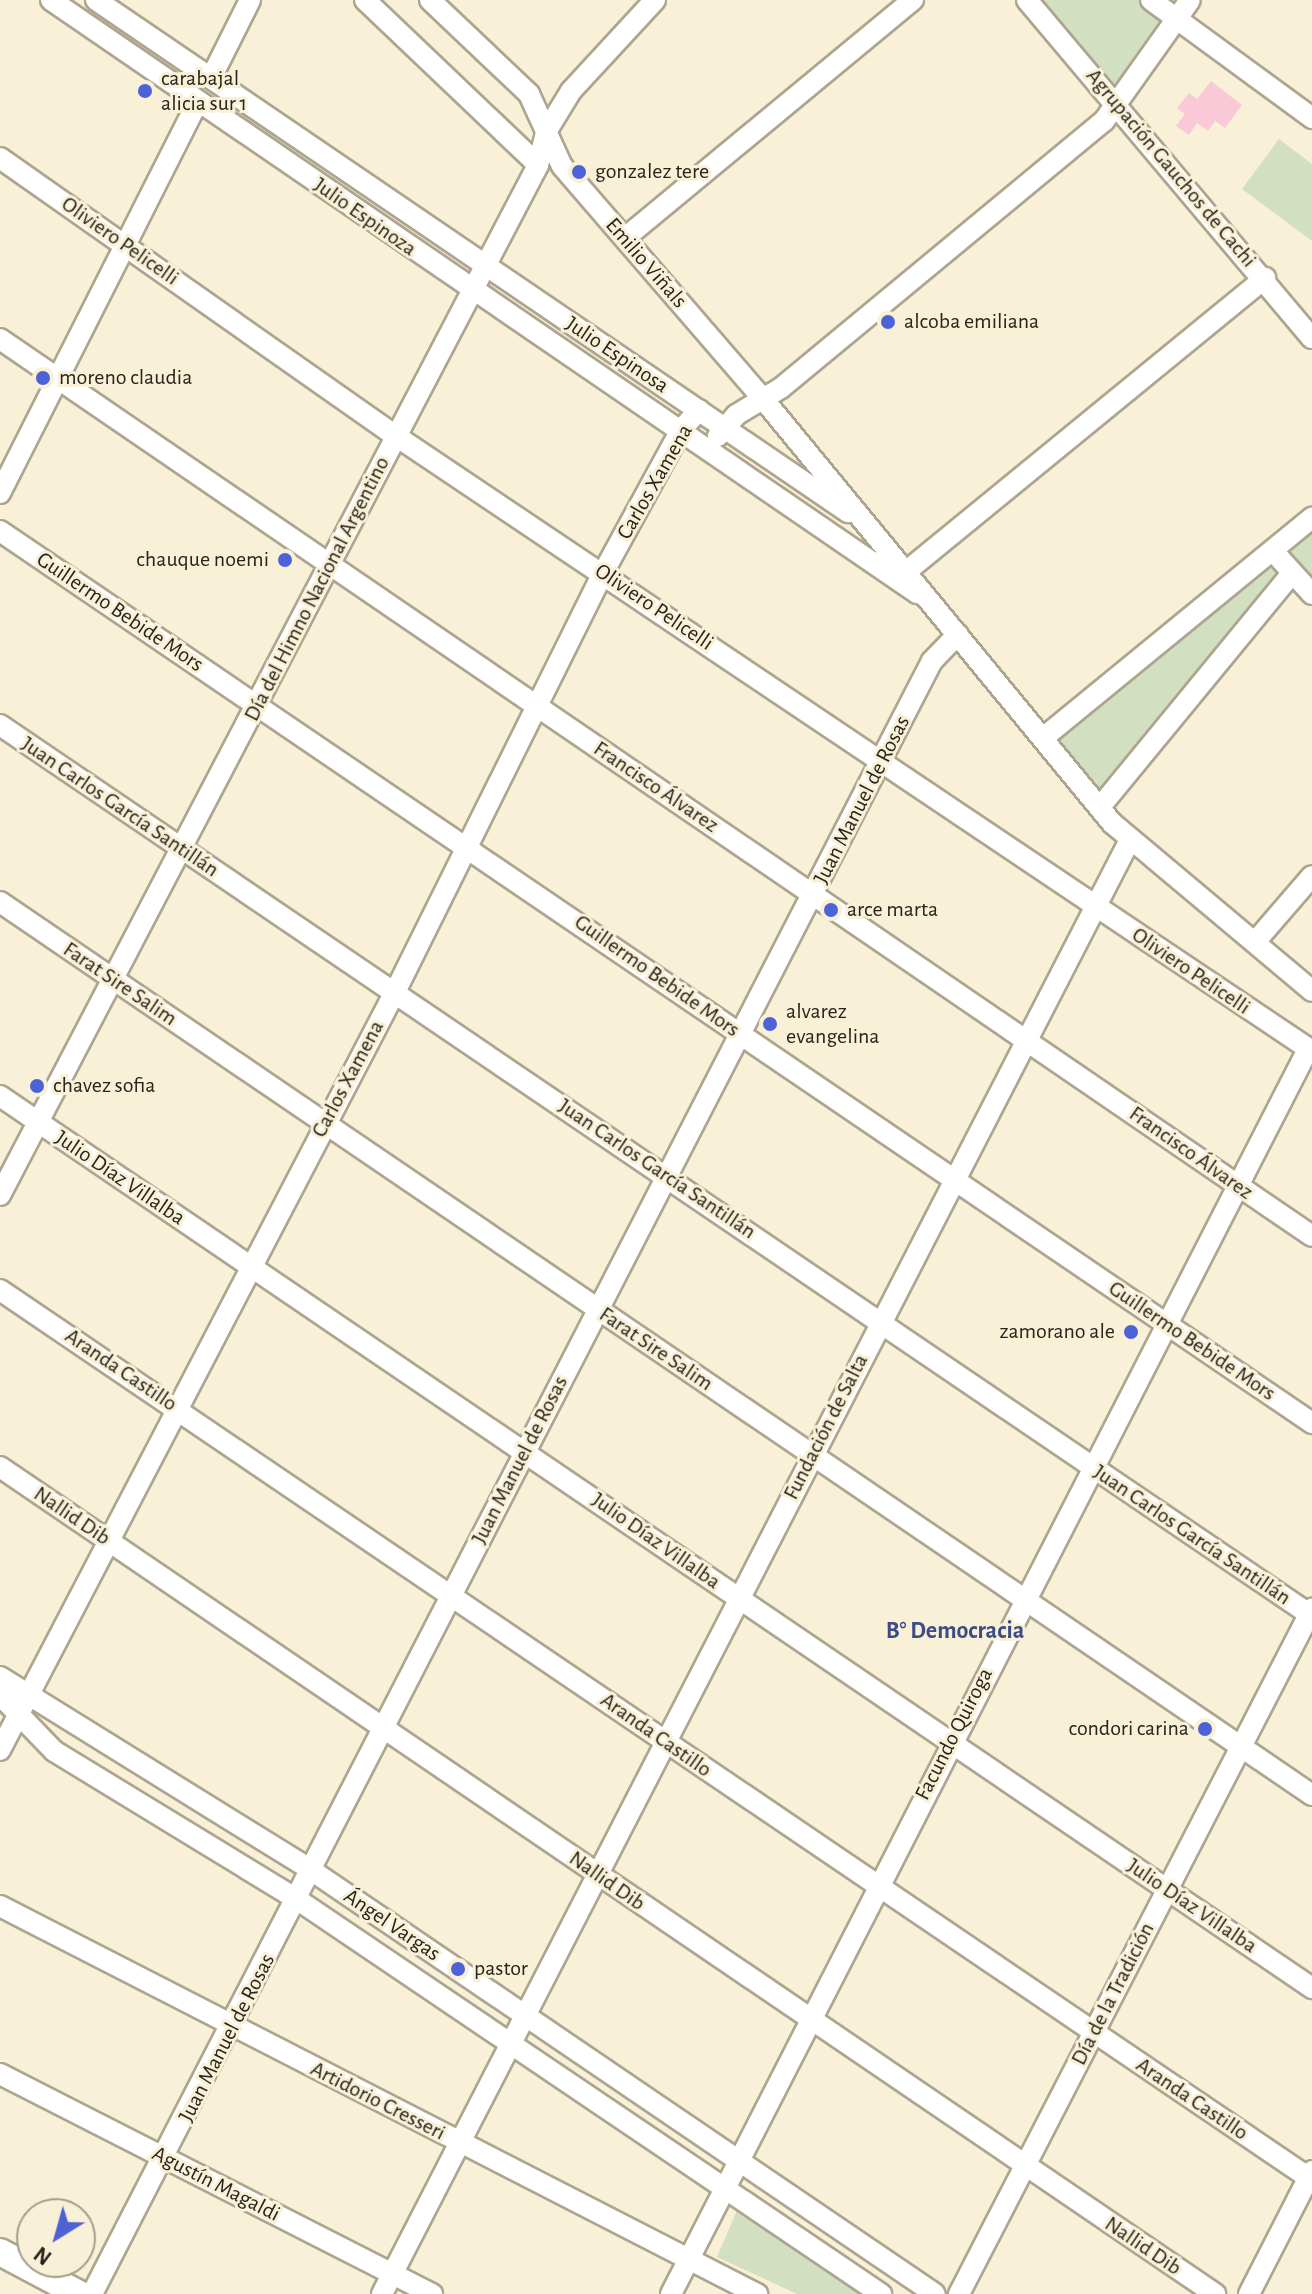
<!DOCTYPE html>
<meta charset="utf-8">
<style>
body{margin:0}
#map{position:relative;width:1312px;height:2294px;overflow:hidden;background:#f9f0d8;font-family:"Alegreya Sans",sans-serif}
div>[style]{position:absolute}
.green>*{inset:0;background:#d2e0c1}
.building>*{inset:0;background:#f9c9d8}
.roads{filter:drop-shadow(2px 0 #aea58f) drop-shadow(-2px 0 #aea58f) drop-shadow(0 2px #aea58f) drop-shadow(0 -2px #aea58f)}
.minor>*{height:20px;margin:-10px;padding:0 10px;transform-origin:10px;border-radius:10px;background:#fff}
.major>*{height:26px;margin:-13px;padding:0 13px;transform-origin:13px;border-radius:13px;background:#fff}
.dots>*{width:22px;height:22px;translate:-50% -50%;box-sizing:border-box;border:4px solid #f9f0d8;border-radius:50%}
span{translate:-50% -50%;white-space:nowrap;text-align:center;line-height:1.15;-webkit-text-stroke:6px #f9f0d8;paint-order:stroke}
.poi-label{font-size:22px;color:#27241b}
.left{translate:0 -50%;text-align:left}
.right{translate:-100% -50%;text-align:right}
.street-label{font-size:22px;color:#27241b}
.neighbourhood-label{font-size:24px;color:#3d4b87;font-weight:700}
.north{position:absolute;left:16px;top:2198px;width:80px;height:80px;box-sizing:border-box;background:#f9f0d8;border:2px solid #a59e8c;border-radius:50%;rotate:217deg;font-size:22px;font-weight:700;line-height:32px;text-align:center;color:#27241b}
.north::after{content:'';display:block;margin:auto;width:28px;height:36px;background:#4d62d7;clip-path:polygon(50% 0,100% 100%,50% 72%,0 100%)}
</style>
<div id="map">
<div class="green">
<i style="clip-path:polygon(1028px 0,1150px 0,1177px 18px,1118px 104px)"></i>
<i style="clip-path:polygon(1279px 139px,1312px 164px,1312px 241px,1242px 189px)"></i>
<i style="clip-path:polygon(1312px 518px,1312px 594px,1290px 576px,1100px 807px,1043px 738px)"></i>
<i style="clip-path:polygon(738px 2208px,865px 2294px,797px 2294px,717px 2257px)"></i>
</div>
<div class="building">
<i style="clip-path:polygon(1211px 81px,1242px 105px,1225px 128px,1215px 121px,1208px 131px,1197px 123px,1189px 135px,1176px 126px,1185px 114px,1177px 108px,1189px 93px,1197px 99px)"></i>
</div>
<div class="roads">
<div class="minor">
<i style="left:51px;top:0;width:1050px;rotate:34.4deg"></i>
<i style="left:96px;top:0;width:910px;rotate:34.25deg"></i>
<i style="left:365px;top:0;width:239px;rotate:43.6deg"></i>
<i style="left:430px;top:0;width:137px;rotate:43.5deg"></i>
<i style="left:529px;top:94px;width:79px;rotate:65.4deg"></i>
<i style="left:562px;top:166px;width:309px;rotate:49.2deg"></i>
<i style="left:764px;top:400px;width:548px;rotate:50.56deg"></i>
<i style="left:1112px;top:823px;width:261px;rotate:40deg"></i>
<i style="left:1027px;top:0;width:442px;rotate:49.9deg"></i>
<i style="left:1151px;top:0;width:200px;rotate:36.2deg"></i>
<i style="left:211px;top:78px;width:87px;rotate:-63.4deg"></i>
<i style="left:0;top:158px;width:484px;rotate:35.1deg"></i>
<i style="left:396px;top:436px;width:1103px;rotate:33.88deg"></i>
<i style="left:625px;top:238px;width:374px;rotate:-39.6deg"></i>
<i style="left:0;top:339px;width:1589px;rotate:34.36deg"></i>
<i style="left:718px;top:436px;width:28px;rotate:-49deg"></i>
<i style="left:736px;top:415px;width:52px;rotate:-31deg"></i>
<i style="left:781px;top:388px;width:419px;rotate:-39.6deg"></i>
<i style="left:1104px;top:121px;width:148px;rotate:-54.6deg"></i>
<i style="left:0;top:493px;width:439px;rotate:-63.2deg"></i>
<i style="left:0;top:531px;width:1587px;rotate:34.21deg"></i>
<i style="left:1273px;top:551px;width:58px;rotate:47.8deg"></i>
<i style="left:907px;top:571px;width:463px;rotate:-39.3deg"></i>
<i style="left:0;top:725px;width:1586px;rotate:34.18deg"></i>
<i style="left:1043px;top:738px;width:348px;rotate:-39.3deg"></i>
<i style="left:1100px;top:807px;width:299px;rotate:-50.6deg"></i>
<i style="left:0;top:902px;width:1587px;rotate:34.24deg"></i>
<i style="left:1255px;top:942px;width:87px;rotate:-49.2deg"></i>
<i style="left:0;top:1096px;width:1587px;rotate:34.21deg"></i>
<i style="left:0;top:1195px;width:1162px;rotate:-62.42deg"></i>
<i style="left:538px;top:165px;width:34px;rotate:-76deg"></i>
<i style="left:546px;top:132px;width:48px;rotate:-58.6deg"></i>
<i style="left:571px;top:91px;width:124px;rotate:-47.3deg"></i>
<i style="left:0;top:1290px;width:1585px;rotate:34.15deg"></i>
<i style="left:0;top:1467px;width:1470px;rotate:34.24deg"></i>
<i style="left:0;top:1677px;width:366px;rotate:31.8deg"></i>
<i style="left:311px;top:1870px;width:754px;rotate:34.2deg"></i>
<i style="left:0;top:1695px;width:78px;rotate:46deg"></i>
<i style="left:54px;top:1751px;width:286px;rotate:31.4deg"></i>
<i style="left:298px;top:1900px;width:704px;rotate:34.05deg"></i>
<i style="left:0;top:1750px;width:855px;rotate:-62.48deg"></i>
<i style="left:395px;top:992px;width:468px;rotate:-63.6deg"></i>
<i style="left:603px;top:573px;width:163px;rotate:-61.4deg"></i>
<i style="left:681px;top:430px;width:27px;rotate:-48deg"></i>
<i style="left:0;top:1906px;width:851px;rotate:27.14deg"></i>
<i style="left:0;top:2074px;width:485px;rotate:27deg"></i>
<i style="left:92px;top:2294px;width:1836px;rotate:-62.78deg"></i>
<i style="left:932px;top:661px;width:37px;rotate:-46deg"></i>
<i style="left:382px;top:2294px;width:1635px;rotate:-62.78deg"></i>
<i style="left:671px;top:2294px;width:1398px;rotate:-62.9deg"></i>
<i style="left:959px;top:2294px;width:771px;rotate:-62.74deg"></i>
<i style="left:1249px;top:2294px;width:138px;rotate:-62.9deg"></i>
</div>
<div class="major">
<i style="left:0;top:2252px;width:89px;rotate:28deg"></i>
</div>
</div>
<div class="dots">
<i style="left:145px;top:91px;background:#4d62d7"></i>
<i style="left:579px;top:172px;background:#4d62d7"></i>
<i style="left:888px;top:322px;background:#4d62d7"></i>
<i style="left:43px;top:378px;background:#4d62d7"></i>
<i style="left:285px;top:560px;background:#4d62d7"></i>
<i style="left:831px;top:910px;background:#4d62d7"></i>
<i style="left:770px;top:1024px;background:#4d62d7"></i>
<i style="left:37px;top:1086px;background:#4d62d7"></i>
<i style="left:1131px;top:1332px;background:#4d62d7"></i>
<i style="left:1205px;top:1729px;background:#4d62d7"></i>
<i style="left:458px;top:1969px;background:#4d62d7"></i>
</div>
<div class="poi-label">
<span class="left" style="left:161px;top:91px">carabajal<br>alicia sur 1</span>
<span class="left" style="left:595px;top:172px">gonzalez tere</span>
<span class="left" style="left:904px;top:322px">alcoba emiliana</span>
<span class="left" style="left:59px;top:378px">moreno claudia</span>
<span class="right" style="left:269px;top:560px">chauque noemi</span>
<span class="left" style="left:847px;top:910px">arce marta</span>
<span class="left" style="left:786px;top:1024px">alvarez<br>evangelina</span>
<span class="left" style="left:53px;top:1086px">chavez sofia</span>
<span class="right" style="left:1115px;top:1332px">zamorano ale</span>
<span class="right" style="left:1189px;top:1729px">condori carina</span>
<span class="left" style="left:474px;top:1969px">pastor</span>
</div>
<div class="street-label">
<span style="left:1171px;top:168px;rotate:50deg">Agrupación Gauchos de Cachi</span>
<span style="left:365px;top:217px;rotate:35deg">Julio Espinoza</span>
<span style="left:120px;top:241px;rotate:35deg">Oliviero Pelicelli</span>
<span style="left:646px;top:263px;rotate:49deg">Emilio Viñals</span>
<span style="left:617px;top:355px;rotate:34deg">Julio Espinosa</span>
<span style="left:655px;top:482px;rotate:-60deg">Carlos Xamena</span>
<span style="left:317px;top:589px;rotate:-63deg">Día del Himno Nacional Argentino</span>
<span style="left:654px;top:607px;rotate:34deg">Oliviero Pelicelli</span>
<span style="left:120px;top:612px;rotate:34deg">Guillermo Bebide Mors</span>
<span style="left:656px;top:787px;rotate:34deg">Francisco Álvarez</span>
<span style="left:862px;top:800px;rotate:-63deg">Juan Manuel de Rosas</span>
<span style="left:120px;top:807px;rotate:34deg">Juan Carlos García Santillán</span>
<span style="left:1191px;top:971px;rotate:34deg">Oliviero Pelicelli</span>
<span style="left:657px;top:976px;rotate:35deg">Guillermo Bebide Mors</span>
<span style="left:120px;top:984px;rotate:34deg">Farat Sire Salim</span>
<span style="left:348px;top:1079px;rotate:-62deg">Carlos Xamena</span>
<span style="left:1191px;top:1153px;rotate:35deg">Francisco Álvarez</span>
<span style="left:657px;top:1169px;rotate:34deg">Juan Carlos García Santillán</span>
<span style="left:120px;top:1178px;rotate:34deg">Julio Díaz Villalba</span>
<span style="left:1192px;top:1341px;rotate:34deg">Guillermo Bebide Mors</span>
<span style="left:656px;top:1349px;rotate:34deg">Farat Sire Salim</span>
<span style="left:121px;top:1370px;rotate:34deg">Aranda Castillo</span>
<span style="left:826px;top:1427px;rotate:-63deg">Fundación de Salta</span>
<span style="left:520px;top:1460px;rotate:-63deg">Juan Manuel de Rosas</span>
<span style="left:72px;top:1516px;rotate:34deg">Nallid Dib</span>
<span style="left:1192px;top:1535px;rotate:34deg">Juan Carlos García Santillán</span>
<span style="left:656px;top:1541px;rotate:35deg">Julio Díaz Villalba</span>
<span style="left:954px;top:1734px;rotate:-63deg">Facundo Quiroga</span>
<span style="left:656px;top:1735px;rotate:35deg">Aranda Castillo</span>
<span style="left:607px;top:1881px;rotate:35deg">Nallid Dib</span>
<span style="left:1192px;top:1906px;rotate:34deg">Julio Díaz Villalba</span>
<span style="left:392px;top:1925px;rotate:34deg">Ángel Vargas</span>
<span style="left:1113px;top:1994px;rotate:-63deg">Día de la Tradición</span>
<span style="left:227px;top:2038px;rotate:-63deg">Juan Manuel de Rosas</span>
<span style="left:1192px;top:2099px;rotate:34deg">Aranda Castillo</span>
<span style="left:378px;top:2101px;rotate:27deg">Artidorio Cresseri</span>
<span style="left:216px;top:2184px;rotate:27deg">Agustín Magaldi</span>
<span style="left:1143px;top:2246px;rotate:34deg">Nallid Dib</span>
</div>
<div class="neighbourhood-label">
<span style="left:955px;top:1632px">B° Democracia</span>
</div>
<div class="north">N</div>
</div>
